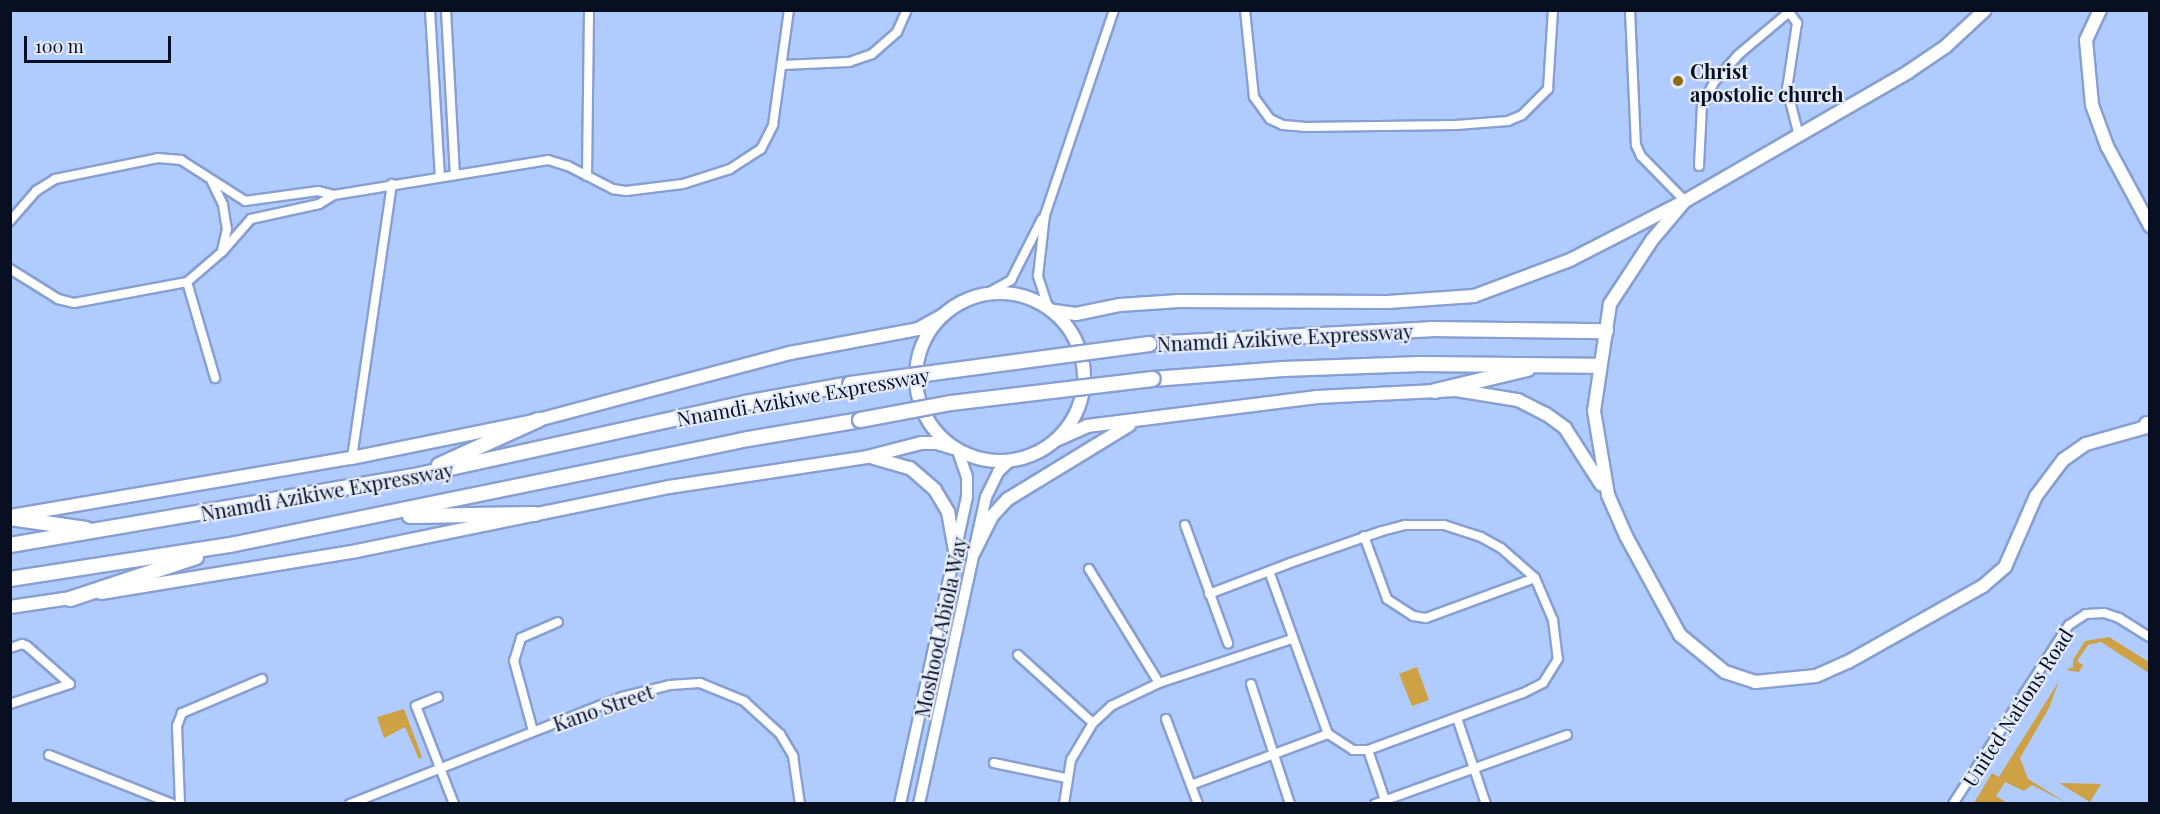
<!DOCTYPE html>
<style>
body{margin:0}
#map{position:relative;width:2160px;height:814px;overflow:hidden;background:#b0cbfe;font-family:"Playfair Display",serif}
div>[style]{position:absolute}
.green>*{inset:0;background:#cda144}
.roads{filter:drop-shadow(2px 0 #87a0d1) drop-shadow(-2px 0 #87a0d1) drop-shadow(0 2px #87a0d1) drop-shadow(0 -2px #87a0d1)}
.minor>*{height:8px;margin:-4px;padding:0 4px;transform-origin:4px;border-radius:4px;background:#fff}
.secondary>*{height:10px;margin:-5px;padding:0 5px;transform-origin:5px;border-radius:5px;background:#fff}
.primary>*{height:12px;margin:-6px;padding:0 6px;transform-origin:6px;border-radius:6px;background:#fff}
.trunk>*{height:12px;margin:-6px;padding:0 6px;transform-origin:6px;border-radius:6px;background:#fff}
.trunk>.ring{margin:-6px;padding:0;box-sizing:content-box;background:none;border:12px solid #fff;border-radius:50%}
.motorway>*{height:14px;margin:-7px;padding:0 7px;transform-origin:7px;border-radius:7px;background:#fff}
.bridges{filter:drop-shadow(2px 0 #87a0d1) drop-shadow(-2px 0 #87a0d1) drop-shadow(0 2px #87a0d1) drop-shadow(0 -2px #87a0d1)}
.motorway-bridge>*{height:14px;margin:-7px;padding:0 7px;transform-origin:7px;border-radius:7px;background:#fff}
.dots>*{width:16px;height:16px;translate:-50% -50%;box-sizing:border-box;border:3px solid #e3ebfb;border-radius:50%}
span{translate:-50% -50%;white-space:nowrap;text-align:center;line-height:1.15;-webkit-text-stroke:4.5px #e3ebfb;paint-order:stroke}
.poi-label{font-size:20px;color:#070f21;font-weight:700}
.left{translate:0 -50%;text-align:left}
.street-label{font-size:20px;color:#070f21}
.frame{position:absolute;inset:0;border:12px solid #070f21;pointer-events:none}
.scale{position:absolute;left:24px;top:36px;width:147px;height:27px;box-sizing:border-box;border:3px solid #070f21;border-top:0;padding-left:8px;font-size:18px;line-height:21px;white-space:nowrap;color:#070f21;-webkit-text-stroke:4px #e3ebfb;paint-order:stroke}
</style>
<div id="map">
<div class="green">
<i style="clip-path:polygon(2109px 637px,2149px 662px,2149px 673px,2101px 642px,2088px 645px,2077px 661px,2083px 665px,2079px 672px,2066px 670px,2073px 667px,2073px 660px,2085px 641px)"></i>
<i style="clip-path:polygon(1417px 667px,1429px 700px,1412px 706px,1399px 674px)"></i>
<i style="clip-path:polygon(2059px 681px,2049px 708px,2020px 758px,2028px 779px,2067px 803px,2032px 785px,2024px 791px,2005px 782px,1996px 796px,2007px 803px,1974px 803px,1992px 773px,1999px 777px)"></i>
<i style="clip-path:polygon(404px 709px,422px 757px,419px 759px,405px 727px,384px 738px,377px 717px)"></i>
<i style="clip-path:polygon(2059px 783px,2101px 784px,2090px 802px)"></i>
</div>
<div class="roads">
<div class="minor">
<i style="left:430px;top:10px;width:166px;rotate:86.6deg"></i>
<i style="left:446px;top:10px;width:164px;rotate:86.9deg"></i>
<i style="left:1245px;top:10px;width:87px;rotate:84.1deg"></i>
<i style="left:1254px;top:97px;width:27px;rotate:54deg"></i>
<i style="left:1270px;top:119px;width:14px;rotate:25deg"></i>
<i style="left:1283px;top:125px;width:21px;rotate:5deg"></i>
<i style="left:1304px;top:127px;width:152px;rotate:-0.8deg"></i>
<i style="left:1456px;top:125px;width:52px;rotate:-4.4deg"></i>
<i style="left:1508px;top:121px;width:15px;rotate:-23deg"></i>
<i style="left:1522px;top:115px;width:37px;rotate:-45deg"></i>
<i style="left:1548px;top:89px;width:79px;rotate:-86.4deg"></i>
<i style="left:1630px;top:10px;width:135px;rotate:87.5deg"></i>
<i style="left:1636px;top:145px;width:12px;rotate:66deg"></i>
<i style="left:1641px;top:156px;width:63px;rotate:45.6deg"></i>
<i style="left:783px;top:65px;width:66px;rotate:-2.6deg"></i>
<i style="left:849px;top:62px;width:24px;rotate:-19deg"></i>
<i style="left:872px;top:54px;width:33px;rotate:-41deg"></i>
<i style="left:897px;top:32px;width:24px;rotate:-66deg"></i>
<i style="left:1699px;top:166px;width:61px;rotate:-87.2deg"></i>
<i style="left:1702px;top:105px;width:26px;rotate:-62deg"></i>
<i style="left:1714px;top:82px;width:36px;rotate:-48deg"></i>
<i style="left:1738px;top:55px;width:67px;rotate:-40.1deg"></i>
<i style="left:1789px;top:12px;width:14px;rotate:54deg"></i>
<i style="left:1797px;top:23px;width:67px;rotate:98.6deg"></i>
<i style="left:1787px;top:89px;width:49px;rotate:75.7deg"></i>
<i style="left:587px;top:176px;width:166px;rotate:-89.3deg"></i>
<i style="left:212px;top:182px;width:25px;rotate:64deg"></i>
<i style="left:223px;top:205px;width:24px;rotate:81deg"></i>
<i style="left:227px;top:229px;width:23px;rotate:103deg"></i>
<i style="left:10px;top:221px;width:40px;rotate:-49deg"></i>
<i style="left:36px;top:191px;width:22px;rotate:-32deg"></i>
<i style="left:55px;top:179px;width:105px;rotate:-11.5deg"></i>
<i style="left:158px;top:158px;width:23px;rotate:5deg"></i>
<i style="left:181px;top:160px;width:76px;rotate:32.6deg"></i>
<i style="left:245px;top:201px;width:74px;rotate:-7.8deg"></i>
<i style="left:318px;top:191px;width:16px;rotate:14deg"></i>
<i style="left:10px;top:269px;width:57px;rotate:32deg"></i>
<i style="left:58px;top:299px;width:16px;rotate:14deg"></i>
<i style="left:74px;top:303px;width:115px;rotate:-10.5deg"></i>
<i style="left:187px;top:282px;width:46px;rotate:-40.6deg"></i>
<i style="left:222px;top:252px;width:44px;rotate:-48.7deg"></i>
<i style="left:251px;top:219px;width:70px;rotate:-12.4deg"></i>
<i style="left:319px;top:204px;width:17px;rotate:-31deg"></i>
<i style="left:334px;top:195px;width:217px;rotate:-9.3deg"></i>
<i style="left:548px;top:160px;width:21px;rotate:17deg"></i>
<i style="left:568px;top:166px;width:51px;rotate:27.1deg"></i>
<i style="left:613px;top:189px;width:13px;rotate:9deg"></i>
<i style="left:626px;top:191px;width:57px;rotate:-7deg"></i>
<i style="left:683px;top:184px;width:49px;rotate:-17.7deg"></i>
<i style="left:730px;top:169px;width:37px;rotate:-33deg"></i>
<i style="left:761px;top:149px;width:27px;rotate:-63deg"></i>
<i style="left:773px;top:125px;width:116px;rotate:-82.1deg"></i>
<i style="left:187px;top:282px;width:100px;rotate:73.7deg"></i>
<i style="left:986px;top:294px;width:29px;rotate:-29deg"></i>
<i style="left:1011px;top:280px;width:68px;rotate:-63.1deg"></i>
<i style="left:1048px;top:307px;width:33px;rotate:-108deg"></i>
<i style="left:1038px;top:276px;width:61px;rotate:-83.5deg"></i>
<i style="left:1045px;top:215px;width:216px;rotate:-71.4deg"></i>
<i style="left:352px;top:458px;width:277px;rotate:-81.7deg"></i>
<i style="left:1185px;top:525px;width:126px;rotate:70deg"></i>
<i style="left:1364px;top:536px;width:67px;rotate:69.9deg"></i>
<i style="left:1387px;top:599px;width:31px;rotate:33deg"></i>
<i style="left:1413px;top:616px;width:13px;rotate:9deg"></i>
<i style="left:1426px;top:618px;width:116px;rotate:-20.2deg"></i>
<i style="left:1089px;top:569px;width:134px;rotate:58.4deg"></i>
<i style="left:1209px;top:594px;width:87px;rotate:-20.9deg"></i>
<i style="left:1290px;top:563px;width:97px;rotate:-19.2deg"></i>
<i style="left:1382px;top:531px;width:24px;rotate:-15deg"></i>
<i style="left:1405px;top:525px;width:39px"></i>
<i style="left:1444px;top:525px;width:39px;rotate:18deg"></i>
<i style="left:1481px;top:537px;width:23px;rotate:29deg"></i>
<i style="left:1501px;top:548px;width:45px;rotate:41.4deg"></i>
<i style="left:1535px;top:578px;width:46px;rotate:66.8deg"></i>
<i style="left:1553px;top:620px;width:39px;rotate:83deg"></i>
<i style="left:1558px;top:659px;width:28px;rotate:122deg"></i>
<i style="left:1543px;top:683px;width:22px;rotate:153deg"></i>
<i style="left:1523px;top:693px;width:165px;rotate:159.8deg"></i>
<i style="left:1368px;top:750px;width:15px;rotate:180deg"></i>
<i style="left:1353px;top:750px;width:30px;rotate:-147deg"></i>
<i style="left:1328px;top:734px;width:173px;rotate:-109.9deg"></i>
<i style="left:10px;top:648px;width:13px;rotate:-18deg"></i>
<i style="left:22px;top:644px;width:5px;rotate:22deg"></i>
<i style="left:27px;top:646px;width:57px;rotate:41.5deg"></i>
<i style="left:70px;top:684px;width:63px;rotate:161.6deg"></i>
<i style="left:1018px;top:655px;width:101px;rotate:42.2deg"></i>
<i style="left:1251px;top:684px;width:126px;rotate:72deg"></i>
<i style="left:438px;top:697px;width:24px;rotate:158deg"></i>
<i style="left:416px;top:706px;width:105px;rotate:68.8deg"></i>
<i style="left:1457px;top:718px;width:91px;rotate:71.4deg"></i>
<i style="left:1166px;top:719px;width:91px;rotate:69.4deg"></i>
<i style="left:533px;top:731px;width:73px;rotate:-105.2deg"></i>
<i style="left:514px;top:661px;width:24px;rotate:-73deg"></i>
<i style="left:521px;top:638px;width:40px;rotate:-23.4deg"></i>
<i style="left:1368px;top:750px;width:56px;rotate:71.2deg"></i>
<i style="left:49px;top:755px;width:133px;rotate:21.6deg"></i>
<i style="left:994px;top:763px;width:74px;rotate:11.8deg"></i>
<i style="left:1191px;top:785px;width:146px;rotate:-20.4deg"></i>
<i style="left:180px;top:804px;width:78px;rotate:-92.2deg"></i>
<i style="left:177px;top:726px;width:14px;rotate:-69deg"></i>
<i style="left:182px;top:713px;width:87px;rotate:-23deg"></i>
<i style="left:350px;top:804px;width:292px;rotate:-21.5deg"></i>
<i style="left:622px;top:697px;width:49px;rotate:-14deg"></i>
<i style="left:670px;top:685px;width:30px;rotate:-4deg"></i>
<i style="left:700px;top:683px;width:48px;rotate:22.2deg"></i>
<i style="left:744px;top:701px;width:49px;rotate:42.5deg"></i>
<i style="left:780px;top:734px;width:26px;rotate:59deg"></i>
<i style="left:793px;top:756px;width:49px;rotate:81.7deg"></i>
<i style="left:1064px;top:804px;width:45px;rotate:-81deg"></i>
<i style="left:1071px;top:760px;width:43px;rotate:-59.3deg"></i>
<i style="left:1093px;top:723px;width:25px;rotate:-43deg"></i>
<i style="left:1111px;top:706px;width:53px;rotate:-25.6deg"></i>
<i style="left:1159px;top:683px;width:140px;rotate:-18.3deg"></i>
<i style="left:1375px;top:804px;width:204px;rotate:-19.8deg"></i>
<i style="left:1953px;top:804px;width:213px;rotate:-57.1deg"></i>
<i style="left:2069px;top:625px;width:20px;rotate:-33deg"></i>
<i style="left:2086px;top:614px;width:18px;rotate:-3deg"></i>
<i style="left:2104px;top:613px;width:16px;rotate:18deg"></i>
<i style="left:2119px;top:618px;width:36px;rotate:32deg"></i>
</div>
<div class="secondary">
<i style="left:900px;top:804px;width:315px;rotate:-77.7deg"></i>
<i style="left:967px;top:496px;width:19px;rotate:-90deg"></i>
<i style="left:967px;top:477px;width:28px;rotate:-109deg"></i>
<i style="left:919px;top:804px;width:314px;rotate:-77.7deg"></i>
<i style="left:986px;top:497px;width:28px;rotate:-64deg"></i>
<i style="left:998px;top:472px;width:16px;rotate:-43deg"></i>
</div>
<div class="primary">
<i style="left:2100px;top:10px;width:33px;rotate:115deg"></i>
<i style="left:2086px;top:40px;width:65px;rotate:84.7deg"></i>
<i style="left:2092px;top:105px;width:44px;rotate:69.9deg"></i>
<i style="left:2107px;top:146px;width:91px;rotate:61.7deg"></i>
<i style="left:1474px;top:296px;width:103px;rotate:-20.6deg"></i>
<i style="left:1570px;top:260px;width:129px;rotate:-27.2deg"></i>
<i style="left:1685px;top:201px;width:258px;rotate:-30deg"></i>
<i style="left:1908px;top:72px;width:45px;rotate:-34deg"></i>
<i style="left:1945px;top:47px;width:54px;rotate:-42.8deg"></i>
</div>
<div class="trunk">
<i style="left:1685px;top:201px;width:51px;rotate:130.2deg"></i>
<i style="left:1652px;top:240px;width:77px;rotate:123.3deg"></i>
<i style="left:1610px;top:304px;width:108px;rotate:98.5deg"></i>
<i style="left:1594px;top:411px;width:85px;rotate:80.5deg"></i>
<i style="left:1608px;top:495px;width:45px;rotate:66.3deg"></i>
<i style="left:1626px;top:536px;width:113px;rotate:61.4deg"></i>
<i style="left:1680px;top:635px;width:58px;rotate:39.4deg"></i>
<i style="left:1725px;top:672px;width:32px;rotate:18deg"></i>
<i style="left:1755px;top:682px;width:61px;rotate:-5.6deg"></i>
<i style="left:1816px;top:676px;width:35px;rotate:-24deg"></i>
<i style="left:1848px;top:662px;width:155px;rotate:-29.4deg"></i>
<i style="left:1983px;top:586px;width:29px;rotate:-41deg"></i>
<i style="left:2005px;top:567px;width:77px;rotate:-66.4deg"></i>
<i style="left:2036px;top:496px;width:45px;rotate:-53.1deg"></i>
<i style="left:2063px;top:460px;width:28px;rotate:-35deg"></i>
<i style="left:2086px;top:444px;width:66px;rotate:-15.7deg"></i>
<i class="ring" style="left:916px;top:293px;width:156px;height:156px"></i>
<i style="left:1054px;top:311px;width:22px;rotate:8deg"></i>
<i style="left:1076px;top:314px;width:45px;rotate:-11.6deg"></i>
<i style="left:1120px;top:305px;width:59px;rotate:-3.9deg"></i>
<i style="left:1179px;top:301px;width:209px;rotate:0.3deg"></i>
<i style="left:1388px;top:302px;width:86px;rotate:-4deg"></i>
<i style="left:1056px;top:440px;width:34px;rotate:-24deg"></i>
<i style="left:1087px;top:426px;width:232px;rotate:-7.2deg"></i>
<i style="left:1317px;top:397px;width:139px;rotate:-2.9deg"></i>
<i style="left:1456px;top:390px;width:63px;rotate:9.2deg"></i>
<i style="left:1518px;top:400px;width:31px;rotate:27deg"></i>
<i style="left:1546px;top:414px;width:24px;rotate:36deg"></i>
<i style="left:1565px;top:428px;width:67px;rotate:57.3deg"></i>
<i style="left:874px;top:458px;width:37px;rotate:16deg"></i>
<i style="left:910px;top:468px;width:33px;rotate:41deg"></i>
<i style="left:935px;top:490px;width:26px;rotate:59deg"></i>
<i style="left:948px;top:512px;width:45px;rotate:79.7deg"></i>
<i style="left:11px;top:516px;width:346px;rotate:-9.7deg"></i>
<i style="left:352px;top:458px;width:190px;rotate:-11.5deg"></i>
<i style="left:538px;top:420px;width:261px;rotate:-14.9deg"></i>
<i style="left:790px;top:353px;width:130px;rotate:-10.6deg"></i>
<i style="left:918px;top:329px;width:29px;rotate:-29deg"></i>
<i style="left:974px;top:552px;width:40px;rotate:-63.4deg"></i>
<i style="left:992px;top:516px;width:23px;rotate:-47deg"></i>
<i style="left:1008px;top:499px;width:142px;rotate:-31.4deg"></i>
<i style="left:101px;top:593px;width:259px;rotate:-9.3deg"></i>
<i style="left:357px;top:551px;width:318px;rotate:-11.6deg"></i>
<i style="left:669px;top:487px;width:200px;rotate:-8.6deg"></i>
<i style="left:867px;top:457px;width:56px;rotate:-14.5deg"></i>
<i style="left:921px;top:443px;width:16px"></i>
<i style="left:937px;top:443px;width:17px;rotate:17deg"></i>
<i style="left:10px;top:607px;width:69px;rotate:-8.4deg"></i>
</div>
<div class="motorway">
<i style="left:1149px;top:344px;width:282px;rotate:-3deg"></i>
<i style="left:1431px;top:329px;width:175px;rotate:0.7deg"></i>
<i style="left:1153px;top:379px;width:130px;rotate:-4.4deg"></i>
<i style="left:1283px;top:369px;width:137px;rotate:-2.1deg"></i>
<i style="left:1420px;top:364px;width:179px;rotate:0.6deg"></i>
<i style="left:1435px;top:391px;width:95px;rotate:-13.4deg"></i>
<i style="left:2147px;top:424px;width:3px;rotate:18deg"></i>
<i style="left:439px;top:465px;width:109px;rotate:-24.4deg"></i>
<i style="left:410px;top:516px;width:125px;rotate:-0.9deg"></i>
<i style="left:10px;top:518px;width:77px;rotate:8.2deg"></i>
<i style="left:10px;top:545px;width:410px;rotate:-9.7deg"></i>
<i style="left:414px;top:476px;width:339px;rotate:-12.4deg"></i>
<i style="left:745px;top:403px;width:107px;rotate:-10.3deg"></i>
<i style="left:10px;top:579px;width:228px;rotate:-8.8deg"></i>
<i style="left:235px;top:544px;width:524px;rotate:-11.57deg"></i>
<i style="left:748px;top:439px;width:114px;rotate:-9.6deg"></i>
<i style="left:70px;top:599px;width:133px;rotate:-18.4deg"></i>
</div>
</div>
<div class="bridges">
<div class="motorway-bridge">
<i style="left:850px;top:384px;width:302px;rotate:-7.6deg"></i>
<i style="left:860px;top:420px;width:93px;rotate:-10.6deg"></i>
<i style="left:951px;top:403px;width:203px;rotate:-6.8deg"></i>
</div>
</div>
<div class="dots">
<i style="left:1678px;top:81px;background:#8f6a10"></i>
</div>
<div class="poi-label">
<span class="left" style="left:1690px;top:82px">Christ<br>apostolic church</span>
</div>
<div class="street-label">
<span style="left:1285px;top:337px;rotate:-3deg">Nnamdi Azikiwe Expressway</span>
<span style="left:803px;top:396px;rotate:-10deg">Nnamdi Azikiwe Expressway</span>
<span style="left:327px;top:491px;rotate:-10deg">Nnamdi Azikiwe Expressway</span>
<span style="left:940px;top:627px;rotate:-78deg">Moshood Abiola Way</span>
<span style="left:603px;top:707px;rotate:-19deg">Kano Street</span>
<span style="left:2017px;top:707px;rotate:-57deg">United Nations Road</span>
</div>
<div class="frame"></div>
<div class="scale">100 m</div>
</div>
